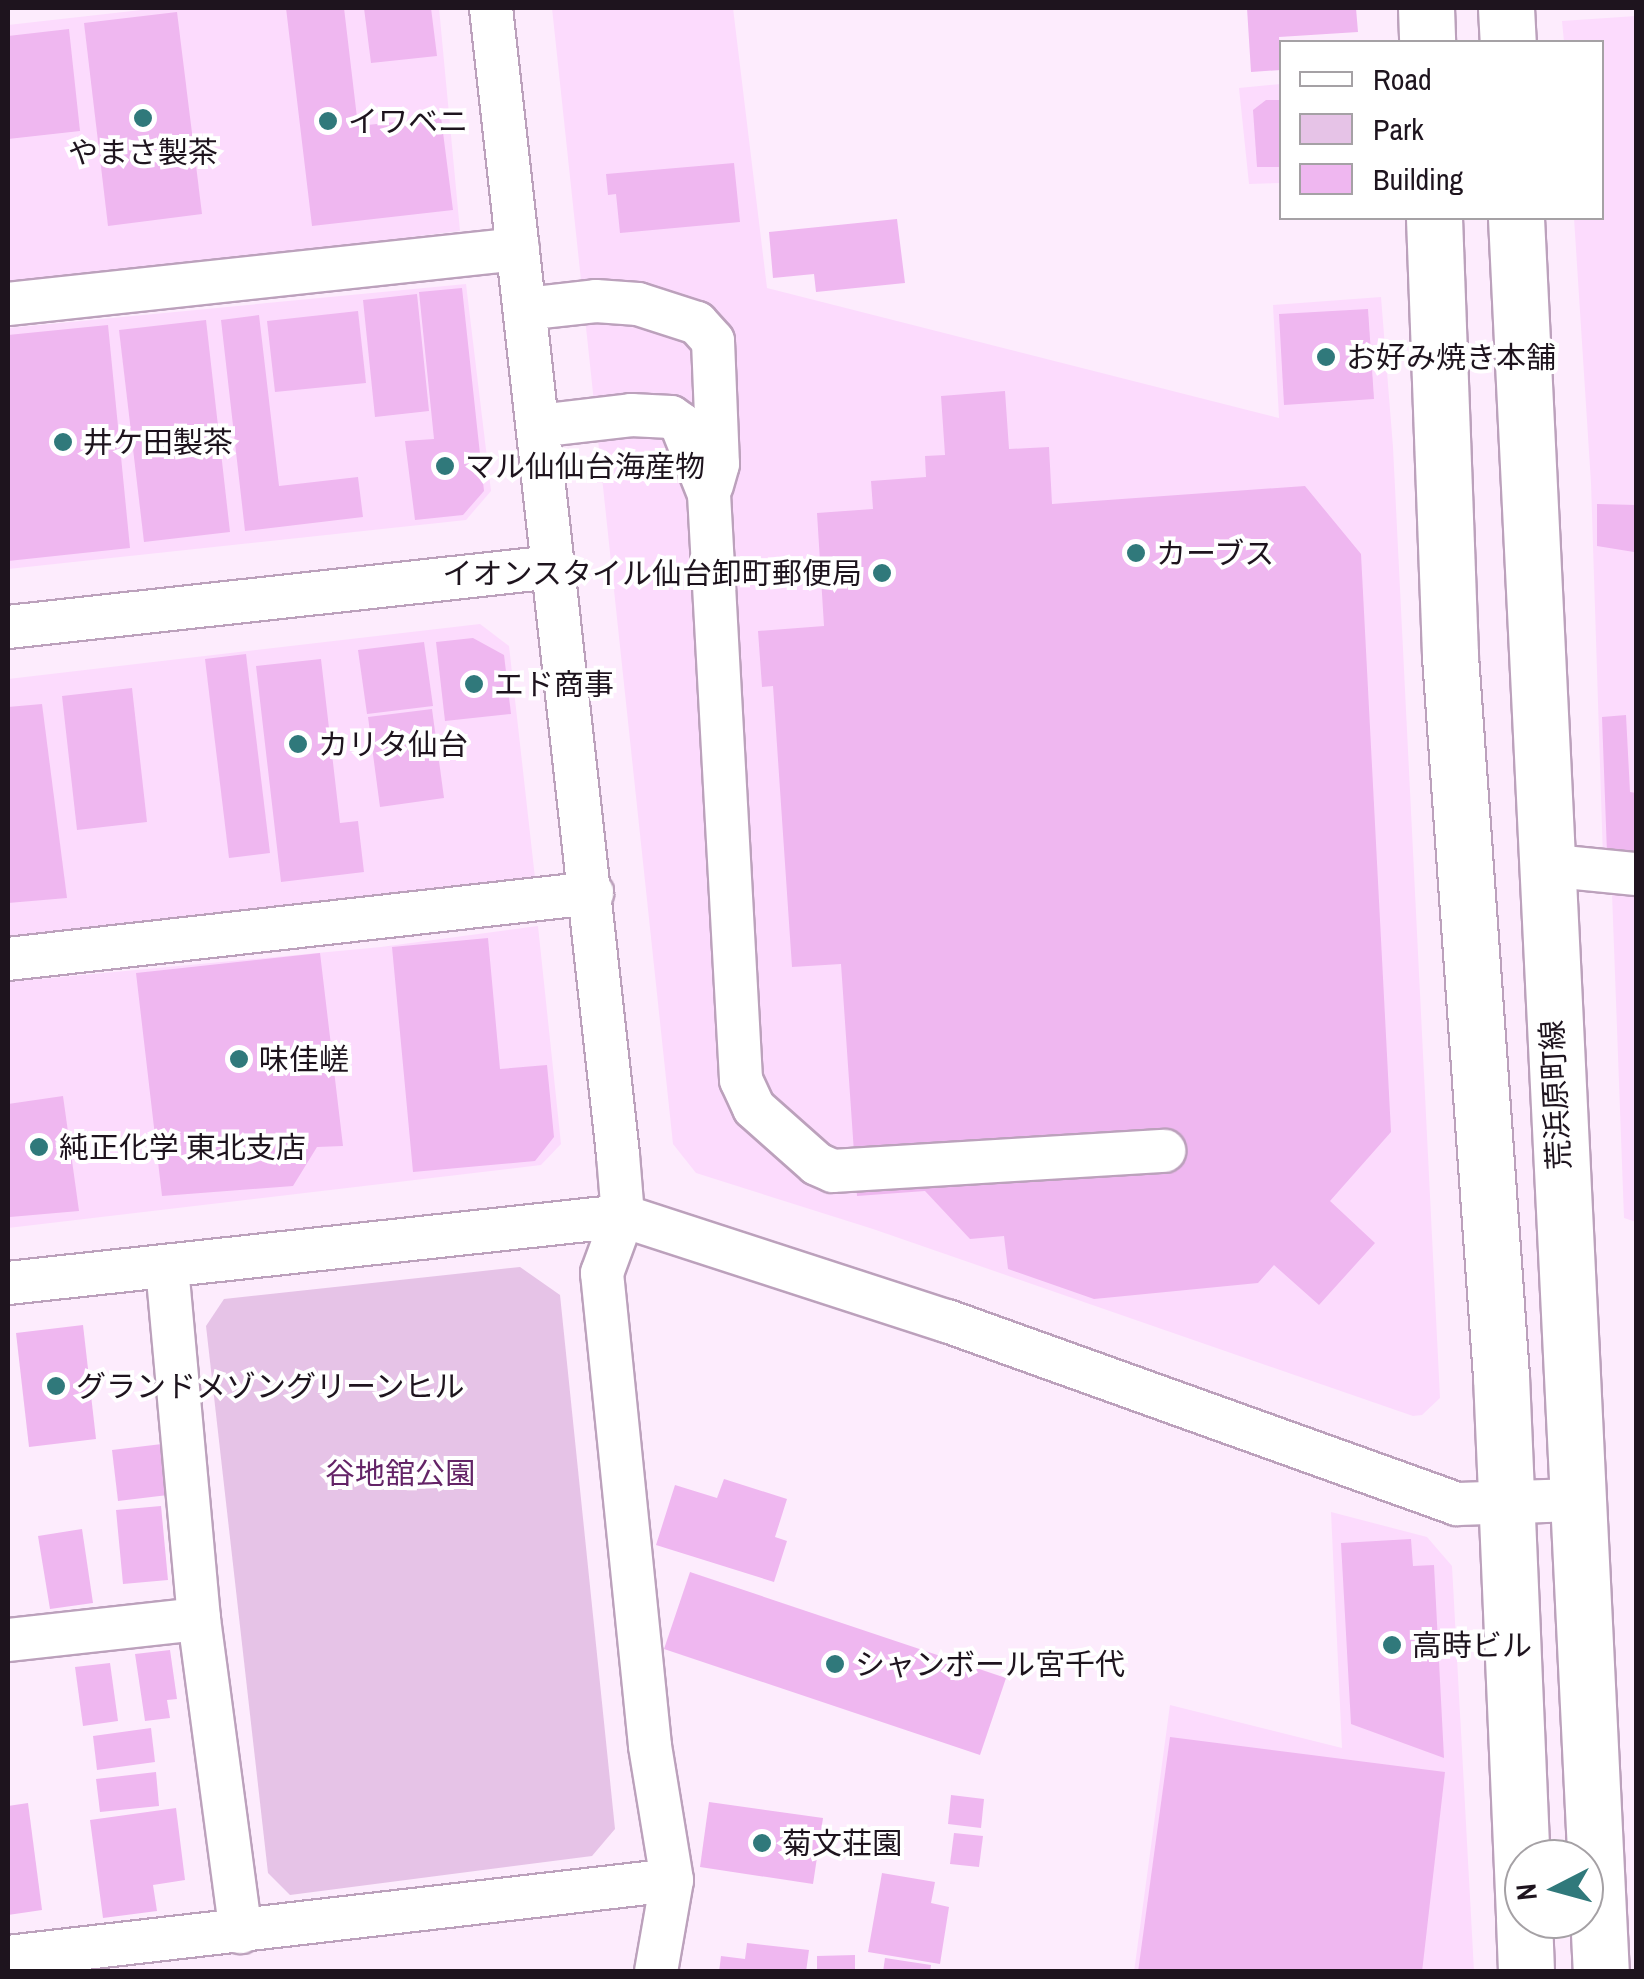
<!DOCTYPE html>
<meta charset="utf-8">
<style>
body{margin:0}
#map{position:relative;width:1644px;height:1979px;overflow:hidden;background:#fdecfd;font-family:"Archivo Narrow","Noto Sans JP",sans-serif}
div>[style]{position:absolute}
.built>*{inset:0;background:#fcdbfd}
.green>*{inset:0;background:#e6c3e7}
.building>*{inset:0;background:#efb7f0}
.roads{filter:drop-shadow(2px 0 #bca1bc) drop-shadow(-2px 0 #bca1bc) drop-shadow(0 2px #bca1bc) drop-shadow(0 -2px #bca1bc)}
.minor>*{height:42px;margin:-21px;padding:0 21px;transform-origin:21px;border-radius:21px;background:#fff}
.major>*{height:55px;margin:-27.5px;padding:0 27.5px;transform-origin:27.5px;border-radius:27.5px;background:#fff}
.dots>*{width:28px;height:28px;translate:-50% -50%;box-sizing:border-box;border:5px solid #fff;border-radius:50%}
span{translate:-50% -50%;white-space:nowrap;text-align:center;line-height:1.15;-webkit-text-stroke:8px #fff;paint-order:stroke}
.poi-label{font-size:30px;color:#1e141e}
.left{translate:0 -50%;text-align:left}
.right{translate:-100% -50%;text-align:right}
.street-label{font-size:30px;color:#1e141e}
.park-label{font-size:30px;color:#642467}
.frame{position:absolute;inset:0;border:10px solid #1e141e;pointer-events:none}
.legend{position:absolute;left:1279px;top:40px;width:325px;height:180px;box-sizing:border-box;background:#fff;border:2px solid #a5a1a5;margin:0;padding:12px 18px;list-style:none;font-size:30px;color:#1e141e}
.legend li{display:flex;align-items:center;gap:20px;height:50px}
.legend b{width:50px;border:2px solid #a5a1a5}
.north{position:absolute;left:1504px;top:1839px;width:100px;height:100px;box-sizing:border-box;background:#fff;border:2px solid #a5a1a5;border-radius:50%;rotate:264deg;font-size:28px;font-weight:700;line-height:40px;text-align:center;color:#1e141e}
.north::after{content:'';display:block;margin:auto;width:35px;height:45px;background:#30797b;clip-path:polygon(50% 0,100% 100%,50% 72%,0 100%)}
</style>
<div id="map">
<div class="built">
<i style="clip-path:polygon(159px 8px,439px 8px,460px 231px,8px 286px,8px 25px)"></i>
<i style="clip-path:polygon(552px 8px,733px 8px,767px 288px,1279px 418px,1273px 305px,1381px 297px,1393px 447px,1440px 1398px,1422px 1415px,1413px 1416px,873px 1229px,696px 1173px,673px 1144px)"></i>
<i style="clip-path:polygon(1636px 16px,1636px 863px,1603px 859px,1591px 483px,1574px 218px,1602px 218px,1602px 42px,1564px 42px,1562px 21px)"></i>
<i style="clip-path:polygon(1281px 84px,1281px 183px,1249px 184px,1239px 88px)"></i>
<i style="clip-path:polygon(466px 284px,491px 491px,466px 520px,8px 569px,8px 328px)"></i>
<i style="clip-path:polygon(480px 624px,509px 646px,535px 878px,8px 938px,8px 679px)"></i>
<i style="clip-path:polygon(1612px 893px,1636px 896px,1636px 1222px,1624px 1218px)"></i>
<i style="clip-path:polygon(538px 926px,561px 1144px,541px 1165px,8px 1228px,8px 982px,381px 947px)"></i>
<i style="clip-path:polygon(1331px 1512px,1427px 1537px,1452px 1566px,1474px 1971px,1134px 1972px,1170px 1705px,1342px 1748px)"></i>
</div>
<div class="green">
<i style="clip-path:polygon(520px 1267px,560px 1295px,615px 1829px,592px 1856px,290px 1895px,268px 1873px,206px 1326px,224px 1299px)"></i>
</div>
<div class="building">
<i style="clip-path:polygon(286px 8px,344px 8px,358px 126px,441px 117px,453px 210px,312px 226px)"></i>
<i style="clip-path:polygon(364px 8px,431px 8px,437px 56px,371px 63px)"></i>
<i style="clip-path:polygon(1247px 8px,1356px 8px,1358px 32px,1279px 37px,1281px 70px,1251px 72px)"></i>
<i style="clip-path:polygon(177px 12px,202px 214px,108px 226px,84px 23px)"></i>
<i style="clip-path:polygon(69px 29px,80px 131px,8px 139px,8px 36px)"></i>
<i style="clip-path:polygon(1266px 100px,1282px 100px,1282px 167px,1257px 167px,1253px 110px)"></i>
<i style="clip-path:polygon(734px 163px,740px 222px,620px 233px,616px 194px,608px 195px,606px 174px)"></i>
<i style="clip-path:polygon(897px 219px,905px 283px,816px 292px,814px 274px,773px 278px,769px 232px)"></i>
<i style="clip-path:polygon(462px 288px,484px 491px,463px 515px,415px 520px,405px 441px,434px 439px,419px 292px)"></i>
<i style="clip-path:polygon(417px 294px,429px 411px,375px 417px,363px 300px)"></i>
<i style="clip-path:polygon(1368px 309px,1374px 399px,1284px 405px,1279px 314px)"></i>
<i style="clip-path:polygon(358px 311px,366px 383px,275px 392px,267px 321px)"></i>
<i style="clip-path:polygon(259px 315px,279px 486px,358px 477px,363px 517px,245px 531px,221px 320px)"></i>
<i style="clip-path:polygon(206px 320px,230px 532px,144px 542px,119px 330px)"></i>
<i style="clip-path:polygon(108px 325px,130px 548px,8px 561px,8px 335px)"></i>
<i style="clip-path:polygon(1005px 391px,1009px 449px,1049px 447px,1052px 504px,1305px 486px,1361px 554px,1391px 1132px,1330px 1201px,1375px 1243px,1319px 1305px,1274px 1265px,1258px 1283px,1094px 1299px,1008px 1269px,1004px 1236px,970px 1239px,925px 1191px,857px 1196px,841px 964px,792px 967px,773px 686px,762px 687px,758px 631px,824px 626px,817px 513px,873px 509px,871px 481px,926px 477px,925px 456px,945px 455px,941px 396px)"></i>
<i style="clip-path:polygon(1597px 504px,1636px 505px,1634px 552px,1597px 546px)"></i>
<i style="clip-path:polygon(473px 638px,504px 655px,511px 714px,445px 721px,436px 642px)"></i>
<i style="clip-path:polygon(424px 642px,433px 706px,367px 714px,358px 650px)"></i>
<i style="clip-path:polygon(246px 654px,270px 853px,229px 858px,205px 659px)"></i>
<i style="clip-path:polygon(321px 659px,340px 823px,358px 821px,364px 872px,281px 882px,256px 666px)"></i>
<i style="clip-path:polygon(132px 688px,147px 822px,77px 830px,62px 696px)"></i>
<i style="clip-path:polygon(42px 704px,67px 898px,8px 903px,8px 707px)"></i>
<i style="clip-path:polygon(432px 709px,444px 798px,380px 807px,368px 717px)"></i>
<i style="clip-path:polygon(1626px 715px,1630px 792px,1636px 793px,1636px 856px,1607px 853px,1602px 717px)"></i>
<i style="clip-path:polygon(488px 938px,500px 1069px,547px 1065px,554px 1137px,535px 1161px,413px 1172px,392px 947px)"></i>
<i style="clip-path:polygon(320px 953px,343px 1146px,317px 1147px,293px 1186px,162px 1196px,136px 973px)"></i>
<i style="clip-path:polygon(63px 1096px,79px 1211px,10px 1217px,8px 1104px)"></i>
<i style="clip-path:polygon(83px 1325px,96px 1439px,29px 1447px,16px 1333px)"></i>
<i style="clip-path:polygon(162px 1444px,168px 1495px,118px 1501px,112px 1450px)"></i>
<i style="clip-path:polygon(724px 1479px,787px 1499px,775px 1537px,787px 1541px,774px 1582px,656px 1545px,675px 1485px,717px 1498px)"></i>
<i style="clip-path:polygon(161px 1506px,168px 1580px,123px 1584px,116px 1510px)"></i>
<i style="clip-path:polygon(82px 1529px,93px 1603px,50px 1609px,38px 1536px)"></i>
<i style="clip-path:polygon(1411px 1539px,1413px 1566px,1434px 1565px,1444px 1758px,1351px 1724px,1341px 1543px)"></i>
<i style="clip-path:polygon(690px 1572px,1006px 1678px,980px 1755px,664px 1649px)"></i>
<i style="clip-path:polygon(170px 1650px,177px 1699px,167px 1700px,170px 1718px,145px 1721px,135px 1654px)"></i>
<i style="clip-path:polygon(110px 1663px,118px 1721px,83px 1726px,75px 1667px)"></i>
<i style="clip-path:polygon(151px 1728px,155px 1762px,97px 1770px,93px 1736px)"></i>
<i style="clip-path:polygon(1170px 1737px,1445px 1772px,1422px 1972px,1138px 1972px)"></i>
<i style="clip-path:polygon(156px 1772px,159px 1806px,100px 1812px,96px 1779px)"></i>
<i style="clip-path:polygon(951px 1795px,984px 1799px,981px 1828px,948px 1824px)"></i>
<i style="clip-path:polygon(709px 1802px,823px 1818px,813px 1884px,700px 1867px)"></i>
<i style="clip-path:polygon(28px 1803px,42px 1910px,8px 1915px,8px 1806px)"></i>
<i style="clip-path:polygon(176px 1808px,185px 1880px,153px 1885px,157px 1911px,103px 1918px,90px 1820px)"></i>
<i style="clip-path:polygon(954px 1833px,983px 1836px,979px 1867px,950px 1864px)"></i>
<i style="clip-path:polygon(882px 1873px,935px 1882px,931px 1903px,949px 1907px,940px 1964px,868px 1952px)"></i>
<i style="clip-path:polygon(747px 1943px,809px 1950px,806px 1972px,719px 1972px,721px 1956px,745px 1959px)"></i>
<i style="clip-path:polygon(855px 1955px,855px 1972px,817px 1972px,817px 1956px)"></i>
<i style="clip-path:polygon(885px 1958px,931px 1965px,930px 1972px,883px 1972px)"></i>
</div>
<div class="roads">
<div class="minor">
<i style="left:491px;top:8px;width:1154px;rotate:83.68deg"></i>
<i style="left:618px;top:1155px;width:61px;rotate:85.3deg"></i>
<i style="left:623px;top:1216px;width:61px;rotate:110.2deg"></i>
<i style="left:602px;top:1273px;width:475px;rotate:84.2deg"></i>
<i style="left:650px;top:1746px;width:136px;rotate:80.7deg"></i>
<i style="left:672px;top:1880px;width:93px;rotate:99.9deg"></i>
<i style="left:8px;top:304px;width:513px;rotate:-6.16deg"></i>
<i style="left:525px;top:309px;width:71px;rotate:-6.4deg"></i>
<i style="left:596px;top:301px;width:42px;rotate:4.1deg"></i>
<i style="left:638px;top:304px;width:62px;rotate:17.9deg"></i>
<i style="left:697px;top:323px;width:24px;rotate:48deg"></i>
<i style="left:713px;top:341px;width:123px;rotate:87.7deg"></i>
<i style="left:718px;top:464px;width:22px;rotate:106deg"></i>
<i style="left:538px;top:426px;width:94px;rotate:-6.7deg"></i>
<i style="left:631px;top:415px;width:40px;rotate:2.9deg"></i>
<i style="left:671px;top:417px;width:12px;rotate:35deg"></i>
<i style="left:681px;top:424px;width:75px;rotate:68.2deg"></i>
<i style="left:709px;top:494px;width:587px;rotate:86.87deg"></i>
<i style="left:741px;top:1080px;width:31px;rotate:65deg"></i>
<i style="left:754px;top:1108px;width:84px;rotate:41.6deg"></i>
<i style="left:817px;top:1164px;width:17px;rotate:24deg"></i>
<i style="left:833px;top:1171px;width:332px;rotate:-3.5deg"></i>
<i style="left:8px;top:627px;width:548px;rotate:-6.28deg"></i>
<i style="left:1544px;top:865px;width:92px;rotate:5.6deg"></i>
<i style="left:8px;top:959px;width:588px;rotate:-6.45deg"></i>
<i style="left:167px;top:1267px;width:353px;rotate:84.8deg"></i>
<i style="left:199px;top:1619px;width:316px;rotate:82.4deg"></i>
<i style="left:8px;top:1283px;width:619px;rotate:-6.22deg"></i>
<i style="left:623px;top:1216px;width:341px;rotate:18deg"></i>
<i style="left:947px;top:1321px;width:542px;rotate:19.74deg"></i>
<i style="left:1457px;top:1504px;width:119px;rotate:-1.9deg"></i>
<i style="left:8px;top:1640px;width:192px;rotate:-6.3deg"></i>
<i style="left:8px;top:1957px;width:668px;rotate:-6.61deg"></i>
</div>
<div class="major">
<i style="left:1426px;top:8px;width:34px;rotate:88deg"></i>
<i style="left:1506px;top:8px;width:34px;rotate:87deg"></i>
<i style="left:1434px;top:218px;width:438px;rotate:87.9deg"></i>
<i style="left:1450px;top:656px;width:722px;rotate:85.95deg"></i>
<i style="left:1501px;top:1376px;width:539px;rotate:87.56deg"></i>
<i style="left:1516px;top:218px;width:1756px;rotate:87.23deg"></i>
<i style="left:1524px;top:1919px;width:53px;rotate:87.8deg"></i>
</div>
</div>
<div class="dots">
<i style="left:143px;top:118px;background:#30797b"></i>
<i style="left:328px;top:121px;background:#30797b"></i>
<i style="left:1326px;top:357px;background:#30797b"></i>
<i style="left:63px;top:442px;background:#30797b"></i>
<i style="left:445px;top:466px;background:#30797b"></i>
<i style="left:1136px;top:553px;background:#30797b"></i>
<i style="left:882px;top:573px;background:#30797b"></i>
<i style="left:474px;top:684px;background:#30797b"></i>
<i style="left:298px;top:744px;background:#30797b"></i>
<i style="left:239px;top:1059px;background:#30797b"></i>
<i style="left:39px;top:1147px;background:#30797b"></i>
<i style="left:56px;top:1386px;background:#30797b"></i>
<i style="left:1392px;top:1645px;background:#30797b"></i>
<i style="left:835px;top:1664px;background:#30797b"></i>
<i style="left:762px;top:1843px;background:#30797b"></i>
</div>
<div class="poi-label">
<span class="left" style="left:348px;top:121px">イワベニ</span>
<span style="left:143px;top:152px">やまさ製茶</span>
<span class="left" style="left:1346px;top:357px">お好み焼き本舗</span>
<span class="left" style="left:83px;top:442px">井ケ田製茶</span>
<span class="left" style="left:465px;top:466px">マル仙仙台海産物</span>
<span class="left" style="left:1156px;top:553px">カーブス</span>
<span class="right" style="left:862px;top:573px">イオンスタイル仙台卸町郵便局</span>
<span class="left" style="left:494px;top:684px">エド商事</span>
<span class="left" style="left:318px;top:744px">カリタ仙台</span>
<span class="left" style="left:259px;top:1059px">味佳嵯</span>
<span class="left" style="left:59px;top:1147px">純正化学 東北支店</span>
<span class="left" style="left:76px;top:1386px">グランドメゾングリーンヒル</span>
<span class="left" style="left:1412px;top:1645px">高時ビル</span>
<span class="left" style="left:855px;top:1664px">シャンボール宮千代</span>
<span class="left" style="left:782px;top:1843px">菊文荘園</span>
</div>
<div class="street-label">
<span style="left:1555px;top:1095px;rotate:-93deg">荒浜原町線</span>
</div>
<div class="park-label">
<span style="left:400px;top:1473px">谷地舘公園</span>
</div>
<div class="frame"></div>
<ul class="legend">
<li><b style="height:12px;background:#fff"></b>Road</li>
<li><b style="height:28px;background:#e6c3e7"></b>Park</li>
<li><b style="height:28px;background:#efb7f0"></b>Building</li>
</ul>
<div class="north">N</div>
</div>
